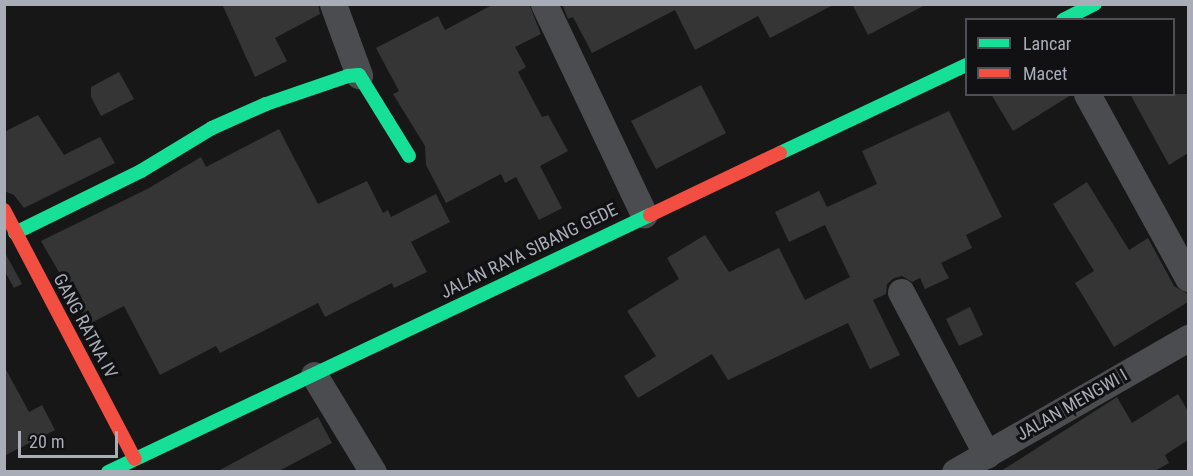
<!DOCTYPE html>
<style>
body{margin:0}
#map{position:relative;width:1193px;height:476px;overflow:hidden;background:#171717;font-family:"Roboto Condensed",sans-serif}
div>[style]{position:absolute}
.building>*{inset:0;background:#353536}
.street>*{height:27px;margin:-13.5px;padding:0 13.5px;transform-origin:13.5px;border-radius:13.5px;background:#4b4c50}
.fast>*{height:14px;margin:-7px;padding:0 7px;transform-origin:7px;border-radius:7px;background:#16e098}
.jam>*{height:14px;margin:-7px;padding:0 7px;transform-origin:7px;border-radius:7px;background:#f24e42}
span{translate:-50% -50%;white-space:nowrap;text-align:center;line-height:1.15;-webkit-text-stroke:6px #111113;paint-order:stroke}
.street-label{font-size:18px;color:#a8adb8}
.frame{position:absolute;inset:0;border:6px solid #a8adb8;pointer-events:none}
.legend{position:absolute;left:965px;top:18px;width:210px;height:78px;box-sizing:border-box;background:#111113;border:2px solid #4d4f55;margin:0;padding:8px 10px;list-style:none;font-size:18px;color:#a8adb8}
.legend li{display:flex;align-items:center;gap:12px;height:30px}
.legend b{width:30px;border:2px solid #4d4f55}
.scale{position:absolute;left:18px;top:431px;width:100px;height:27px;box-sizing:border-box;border:3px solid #a8adb8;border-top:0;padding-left:8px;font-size:18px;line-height:21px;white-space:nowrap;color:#a8adb8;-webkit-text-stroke:4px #111113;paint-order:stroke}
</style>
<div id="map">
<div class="building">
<i style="clip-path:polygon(222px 4px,318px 4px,320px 14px,275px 38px,287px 61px,255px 77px)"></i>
<i style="clip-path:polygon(494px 4px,529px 4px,541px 34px,515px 47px,526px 67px,518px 72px,542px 117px,548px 115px,568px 151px,540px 166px,562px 208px,539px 220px,516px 177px,505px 183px,501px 174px,446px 203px,426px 165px,425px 146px,393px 94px,399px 91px,376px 48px,438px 16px,445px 30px)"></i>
<i style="clip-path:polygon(562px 4px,835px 4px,770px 38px,758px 16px,695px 50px,675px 10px,592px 53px,573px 17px,568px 19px)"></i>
<i style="clip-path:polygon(852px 4px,927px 4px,868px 35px)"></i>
<i style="clip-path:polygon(119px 72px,134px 99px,101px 116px,91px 97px,91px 87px)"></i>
<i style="clip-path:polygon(701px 85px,726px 133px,656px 169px,631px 121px)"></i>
<i style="clip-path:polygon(991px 94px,1071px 94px,1071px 95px,1013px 131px)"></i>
<i style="clip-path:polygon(1130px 94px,1188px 94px,1188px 153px,1169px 165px)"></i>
<i style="clip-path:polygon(949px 111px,1002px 217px,966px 235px,972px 248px,941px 263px,949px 278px,925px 289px,920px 278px,912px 282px,902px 276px,894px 278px,887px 284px,886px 294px,873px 300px,900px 355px,870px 369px,848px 323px,728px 380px,712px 354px,638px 398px,624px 376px,656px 356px,627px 311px,679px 279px,667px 258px,705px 235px,729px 272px,779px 248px,805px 300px,850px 277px,825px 225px,789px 242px,775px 212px,819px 191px,827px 207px,877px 184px,862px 151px)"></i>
<i style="clip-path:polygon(38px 115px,64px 155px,100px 137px,115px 163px,24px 208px,14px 195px,4px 191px,4px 132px)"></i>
<i style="clip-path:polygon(279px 129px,318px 204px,367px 181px,383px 213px,388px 210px,391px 217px,436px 194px,450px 222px,411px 242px,427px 272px,394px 288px,392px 283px,325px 317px,318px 303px,220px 353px,216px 346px,160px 375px,124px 306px,89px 324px,41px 241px,149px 188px,201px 157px,206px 167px)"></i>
<i style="clip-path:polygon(1087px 182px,1129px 250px,1148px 238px,1174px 286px,1188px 294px,1188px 302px,1114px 347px,1075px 283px,1094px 271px,1053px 204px)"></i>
<i style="clip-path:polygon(4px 251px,22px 284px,14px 288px,4px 270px)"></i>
<i style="clip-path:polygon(970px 307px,983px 335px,959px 346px,946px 319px)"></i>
<i style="clip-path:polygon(4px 366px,29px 412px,42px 405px,55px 430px,4px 456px)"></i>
<i style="clip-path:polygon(1178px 394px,1188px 411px,1188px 440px,1165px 455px,1169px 463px,1155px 471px,1001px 471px,1117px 397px,1132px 423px)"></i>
<i style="clip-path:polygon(318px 417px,332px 443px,279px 471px,218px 471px)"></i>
</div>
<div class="street">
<i style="left:333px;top:4px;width:76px;rotate:69.9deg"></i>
<i style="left:544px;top:4px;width:233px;rotate:64.6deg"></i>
<i style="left:1087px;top:94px;width:210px;rotate:61.2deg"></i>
<i style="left:901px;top:292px;width:184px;rotate:62.2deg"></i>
<i style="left:314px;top:375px;width:114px;rotate:58.7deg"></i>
<i style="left:955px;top:472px;width:269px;rotate:-29.9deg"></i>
</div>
<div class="fast">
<i style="left:1063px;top:20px;width:36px;rotate:-27deg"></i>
<i style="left:780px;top:153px;width:206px;rotate:-25.3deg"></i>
<i style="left:15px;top:233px;width:140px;rotate:-26.2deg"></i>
<i style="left:141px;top:171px;width:83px;rotate:-31.2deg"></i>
<i style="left:212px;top:128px;width:59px;rotate:-24deg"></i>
<i style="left:266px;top:104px;width:87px;rotate:-18.9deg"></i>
<i style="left:348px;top:76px;width:11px;rotate:-5deg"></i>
<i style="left:359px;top:75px;width:95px;rotate:58.3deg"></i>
<i style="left:108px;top:472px;width:600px;rotate:-25.37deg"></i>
</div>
<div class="jam">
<i style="left:4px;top:210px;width:281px;rotate:62.3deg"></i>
<i style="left:650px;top:215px;width:144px;rotate:-25.5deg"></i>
</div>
<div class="street-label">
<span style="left:529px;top:251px;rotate:-26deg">JALAN RAYA SIBANG GEDE</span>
<span style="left:85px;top:326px;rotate:62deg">GANG RATNA IV</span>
<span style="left:1072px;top:405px;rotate:-30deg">JALAN MENGWI I</span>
</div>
<div class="frame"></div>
<ul class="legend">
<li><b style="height:8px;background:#16e098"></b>Lancar</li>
<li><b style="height:8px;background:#f24e42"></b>Macet</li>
</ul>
<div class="scale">20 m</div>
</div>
